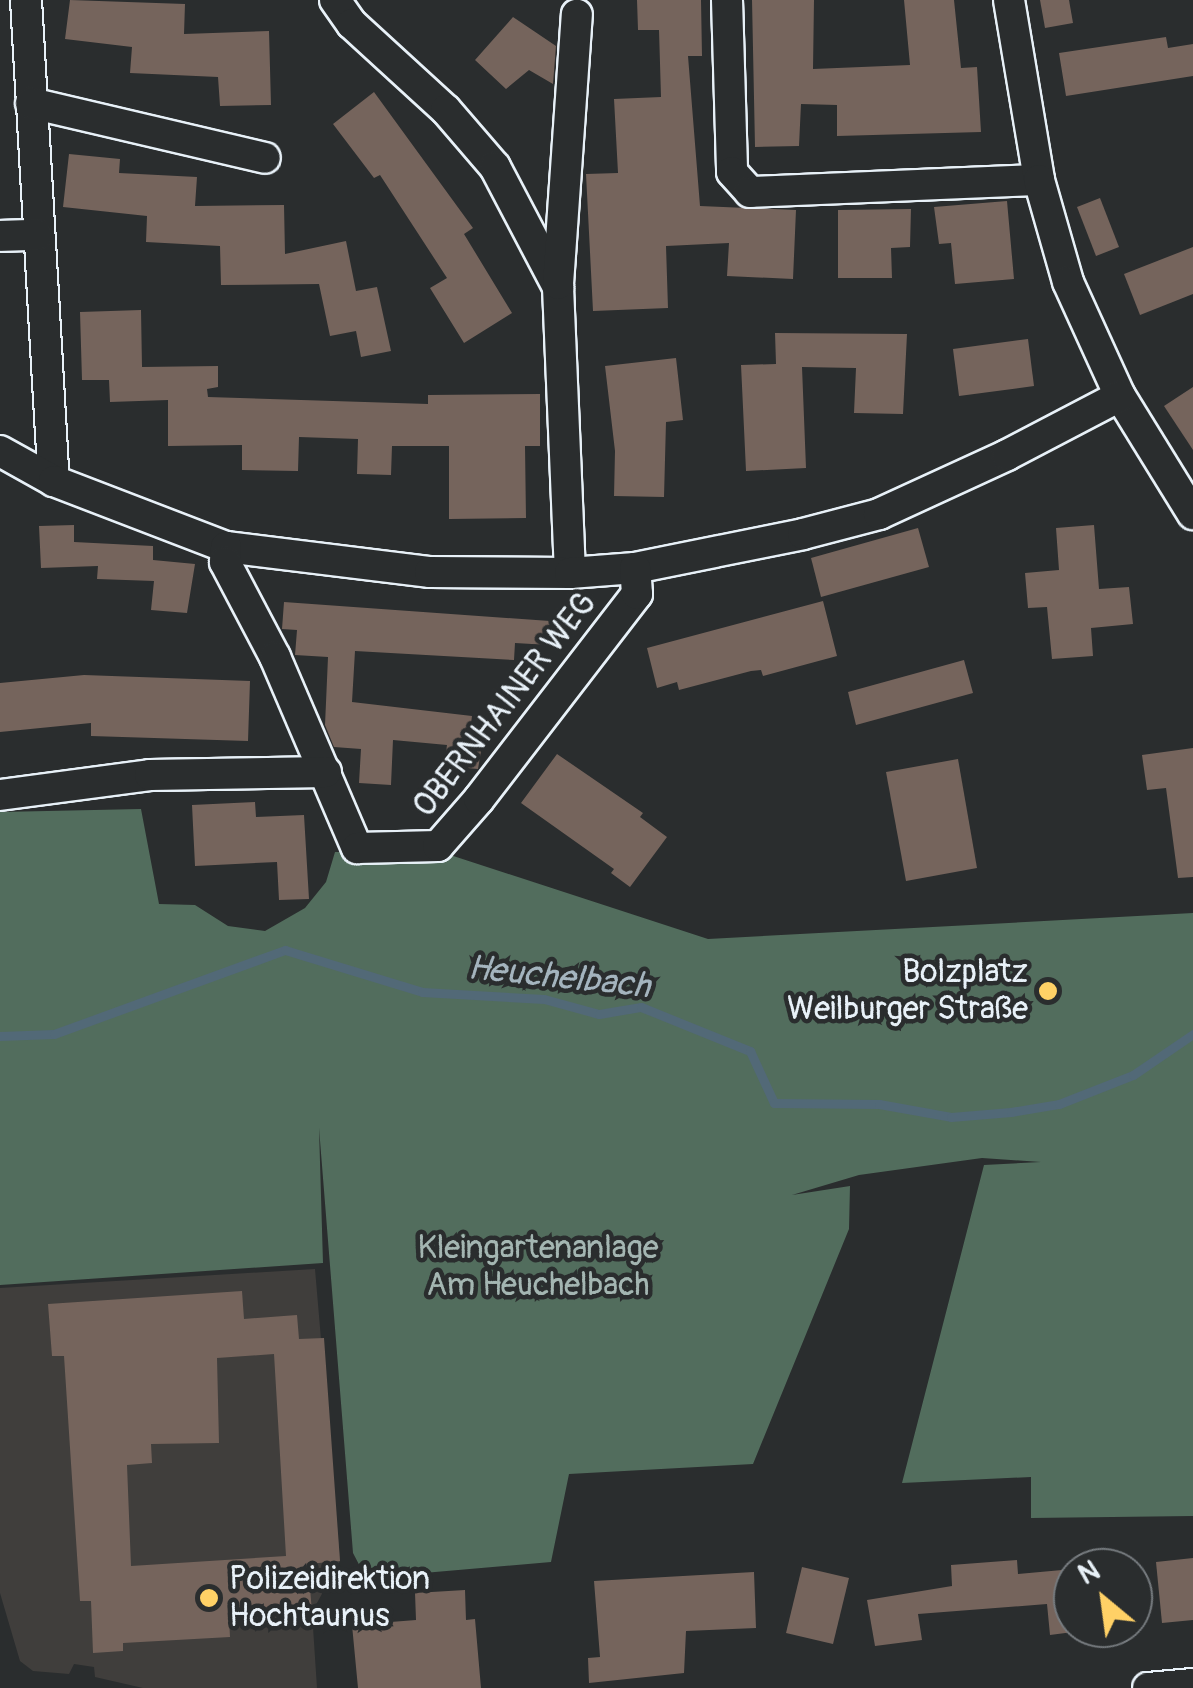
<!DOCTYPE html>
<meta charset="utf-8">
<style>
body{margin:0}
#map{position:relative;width:1193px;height:1688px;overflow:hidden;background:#2a2d2e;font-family:Pangolin,sans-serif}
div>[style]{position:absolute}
.built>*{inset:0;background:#403e3c}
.green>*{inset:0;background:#526d5d}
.stream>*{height:9px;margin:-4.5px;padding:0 4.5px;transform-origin:4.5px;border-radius:4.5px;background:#526977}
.building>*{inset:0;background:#75645c}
.roads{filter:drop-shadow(2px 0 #e8f1f8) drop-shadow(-2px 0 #e8f1f8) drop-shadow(0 2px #e8f1f8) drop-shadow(0 -2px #e8f1f8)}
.minor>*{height:30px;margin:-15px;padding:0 15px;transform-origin:15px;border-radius:15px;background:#2a2d2e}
.dots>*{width:28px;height:28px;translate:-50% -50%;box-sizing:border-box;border:5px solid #2a2d2e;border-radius:50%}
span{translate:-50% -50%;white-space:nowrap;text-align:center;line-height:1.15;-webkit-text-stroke:9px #2a2d2e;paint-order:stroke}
.street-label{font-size:32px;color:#e8f1f8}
.poi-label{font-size:32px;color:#e8f1f8}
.right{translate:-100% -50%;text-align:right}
.left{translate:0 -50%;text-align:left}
.park-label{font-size:32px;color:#a4b6b2}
.water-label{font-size:35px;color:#a4b4be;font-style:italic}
.north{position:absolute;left:1053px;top:1548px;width:100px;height:100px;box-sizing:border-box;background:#2a2d2e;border:2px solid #767b7f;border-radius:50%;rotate:331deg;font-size:28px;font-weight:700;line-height:40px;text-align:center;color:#e8f1f8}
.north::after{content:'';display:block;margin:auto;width:35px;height:45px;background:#ffd166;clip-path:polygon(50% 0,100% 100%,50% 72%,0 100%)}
</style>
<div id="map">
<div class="built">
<i style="clip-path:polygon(315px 1269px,340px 1561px,312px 1612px,317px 1688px,143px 1688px,95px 1677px,94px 1667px,74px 1664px,69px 1674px,33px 1671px,20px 1661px,0 1593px,0 1288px)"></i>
</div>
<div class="green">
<i style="clip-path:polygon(141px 809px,159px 904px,195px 905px,228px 926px,265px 931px,305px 908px,326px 882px,335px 852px,438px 851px,708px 939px,1193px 913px,1193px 1516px,1031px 1518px,1031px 1477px,902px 1483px,984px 1165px,1041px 1162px,982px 1158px,859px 1175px,792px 1195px,850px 1186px,849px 1229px,753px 1464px,569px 1474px,551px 1562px,366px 1578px,353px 1553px,319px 1128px,323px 1263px,0 1285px,0 812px)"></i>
</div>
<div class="stream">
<i style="left:0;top:1036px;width:54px;rotate:-2.1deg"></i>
<i style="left:54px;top:1034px;width:246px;rotate:-20deg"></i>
<i style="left:285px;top:950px;width:143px;rotate:17deg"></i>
<i style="left:422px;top:992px;width:122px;rotate:3.3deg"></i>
<i style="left:544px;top:999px;width:57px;rotate:15.3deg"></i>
<i style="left:599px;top:1014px;width:43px;rotate:-9.5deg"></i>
<i style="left:641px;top:1007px;width:118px;rotate:22deg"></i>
<i style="left:750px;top:1051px;width:57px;rotate:65.2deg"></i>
<i style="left:774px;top:1103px;width:105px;rotate:0.5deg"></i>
<i style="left:879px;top:1104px;width:73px;rotate:10.2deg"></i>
<i style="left:951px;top:1117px;width:60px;rotate:-4.8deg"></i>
<i style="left:1011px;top:1112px;width:49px;rotate:-9.5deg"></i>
<i style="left:1059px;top:1104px;width:79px;rotate:-21.4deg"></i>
<i style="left:1133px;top:1075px;width:73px;rotate:-34.3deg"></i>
</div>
<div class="building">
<i style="clip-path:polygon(70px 0,185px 4px,184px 34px,269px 31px,271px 105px,220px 106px,218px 77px,130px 73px,132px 47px,65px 39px)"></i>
<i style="clip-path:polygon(637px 0,701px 0,702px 56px,688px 56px,700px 206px,796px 210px,793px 279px,727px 276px,729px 243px,666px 246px,668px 308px,593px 311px,586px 174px,618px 173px,614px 99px,661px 97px,659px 30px,638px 30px)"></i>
<i style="clip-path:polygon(752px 0,814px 0,813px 69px,910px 65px,904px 0,954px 0,961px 68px,977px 67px,981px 132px,837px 136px,837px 105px,801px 104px,799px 146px,755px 147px)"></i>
<i style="clip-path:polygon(1040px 0,1069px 0,1073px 23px,1045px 28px)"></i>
<i style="clip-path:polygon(513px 17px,556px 46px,553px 84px,529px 70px,506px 89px,475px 60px)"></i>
<i style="clip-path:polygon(1166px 37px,1168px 48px,1193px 44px,1193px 76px,1066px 96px,1059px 53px)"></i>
<i style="clip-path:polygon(374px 92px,473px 228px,464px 234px,512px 313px,464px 343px,430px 288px,447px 278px,380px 175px,374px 178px,333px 124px)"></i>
<i style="clip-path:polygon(69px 154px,120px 159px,119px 173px,197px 177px,195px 206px,284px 205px,285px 254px,346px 241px,356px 291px,377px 287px,391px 351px,361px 357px,356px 331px,330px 336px,319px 284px,221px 285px,220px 246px,146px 242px,147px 216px,63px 207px)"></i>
<i style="clip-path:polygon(1100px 198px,1119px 247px,1096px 256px,1077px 207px)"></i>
<i style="clip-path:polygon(1007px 201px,1014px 279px,955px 284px,951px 243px,939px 244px,934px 207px)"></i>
<i style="clip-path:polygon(911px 209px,910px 247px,891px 248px,892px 278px,838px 278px,838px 210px)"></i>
<i style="clip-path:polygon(1193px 247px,1193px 294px,1140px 315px,1124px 274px)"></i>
<i style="clip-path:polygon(141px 310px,142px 367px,218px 366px,218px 387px,207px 389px,208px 397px,428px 404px,428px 395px,540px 394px,540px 446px,525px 446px,526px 518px,449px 519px,449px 446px,392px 446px,391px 475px,357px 474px,358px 439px,299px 437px,298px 471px,242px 470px,242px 445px,168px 446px,168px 400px,110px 402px,109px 380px,82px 380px,80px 312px)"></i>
<i style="clip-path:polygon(775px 333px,907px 334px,903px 414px,854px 413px,856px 368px,802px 367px,806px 468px,746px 471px,741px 365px,776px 364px)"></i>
<i style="clip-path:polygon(1028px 339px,1034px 386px,959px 396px,953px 349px)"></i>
<i style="clip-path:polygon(676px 358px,683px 420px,666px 422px,664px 497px,614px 496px,615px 451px,605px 366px)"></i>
<i style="clip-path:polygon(1193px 387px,1193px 450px,1164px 406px)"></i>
<i style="clip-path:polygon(74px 525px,74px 542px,153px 546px,153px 560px,195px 564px,187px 613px,151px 610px,154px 581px,97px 579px,98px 566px,41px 568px,39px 526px)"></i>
<i style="clip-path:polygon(1094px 525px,1099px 589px,1129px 587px,1133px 624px,1091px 628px,1093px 656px,1052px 659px,1047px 607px,1028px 608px,1025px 573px,1059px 570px,1056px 528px)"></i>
<i style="clip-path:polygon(918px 528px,929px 567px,821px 597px,811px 558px)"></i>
<i style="clip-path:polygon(823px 601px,837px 656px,763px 676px,761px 670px,751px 671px,679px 690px,677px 682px,657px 688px,647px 648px)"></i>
<i style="clip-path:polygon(284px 602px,550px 621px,549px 645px,515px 643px,514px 660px,355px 651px,352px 702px,472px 716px,470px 732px,484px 734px,478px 769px,444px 766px,447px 745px,393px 740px,391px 785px,359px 783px,361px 749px,334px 747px,325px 725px,328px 657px,295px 655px,297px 630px,282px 629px)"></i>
<i style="clip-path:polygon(964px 660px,973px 693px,856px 725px,848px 692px)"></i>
<i style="clip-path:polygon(84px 675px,250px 681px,248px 741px,91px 736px,91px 723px,0 732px,0 683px)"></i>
<i style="clip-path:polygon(1193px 748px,1193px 877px,1178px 878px,1166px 788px,1147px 790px,1142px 755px)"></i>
<i style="clip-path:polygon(557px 754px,643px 813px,640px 817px,667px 837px,630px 887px,611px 873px,614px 869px,521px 803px)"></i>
<i style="clip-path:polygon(958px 759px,977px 868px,906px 881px,886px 772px)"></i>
<i style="clip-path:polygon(255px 802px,256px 817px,304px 815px,309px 899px,279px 900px,277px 862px,195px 866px,192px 805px)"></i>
<i style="clip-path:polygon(evenodd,242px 1291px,244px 1319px,297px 1315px,299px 1339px,324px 1338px,340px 1561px,308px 1564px,312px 1612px,229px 1617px,230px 1637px,123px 1643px,123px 1651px,93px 1653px,91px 1601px,80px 1601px,64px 1356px,52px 1356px,48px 1304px,242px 1291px,274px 1354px,286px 1556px,131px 1566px,127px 1465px,152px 1463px,151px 1444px,219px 1443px,217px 1358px,274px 1354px)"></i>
<i style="clip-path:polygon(1193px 1558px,1193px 1620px,1162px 1623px,1156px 1562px)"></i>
<i style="clip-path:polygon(1017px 1560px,1018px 1574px,1073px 1569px,1073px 1632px,1050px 1635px,1047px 1604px,918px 1614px,922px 1640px,875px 1646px,867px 1600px,952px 1586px,951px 1565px)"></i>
<i style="clip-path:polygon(802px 1567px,849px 1578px,833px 1644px,786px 1633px)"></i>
<i style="clip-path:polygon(754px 1572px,756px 1628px,686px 1631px,684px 1673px,589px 1683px,588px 1658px,600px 1657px,594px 1581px)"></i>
<i style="clip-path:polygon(465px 1590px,466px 1620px,475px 1619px,481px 1688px,358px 1688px,352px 1625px,416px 1620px,415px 1593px)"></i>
</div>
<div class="roads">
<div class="minor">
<i style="left:26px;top:0;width:482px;rotate:86.7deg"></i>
<i style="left:335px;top:0;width:29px;rotate:55deg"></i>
<i style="left:352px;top:24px;width:127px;rotate:42.5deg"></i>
<i style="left:446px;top:110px;width:75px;rotate:49.3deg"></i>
<i style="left:495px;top:167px;width:136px;rotate:62.3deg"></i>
<i style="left:558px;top:287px;width:286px;rotate:87.6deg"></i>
<i style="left:727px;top:0;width:172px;rotate:88.3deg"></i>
<i style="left:732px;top:172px;width:27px;rotate:48deg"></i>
<i style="left:750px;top:192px;width:289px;rotate:-2.4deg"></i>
<i style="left:1009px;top:0;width:182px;rotate:80.5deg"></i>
<i style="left:1039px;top:180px;width:106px;rotate:74.1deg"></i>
<i style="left:1068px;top:282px;width:125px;rotate:65.5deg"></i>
<i style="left:1120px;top:396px;width:139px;rotate:58.3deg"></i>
<i style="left:31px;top:103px;width:240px;rotate:13.2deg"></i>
<i style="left:0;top:236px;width:37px;rotate:-2deg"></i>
<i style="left:558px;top:284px;width:270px;rotate:-86deg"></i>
<i style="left:0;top:451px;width:62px;rotate:29.1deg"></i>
<i style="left:54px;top:481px;width:184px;rotate:21deg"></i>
<i style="left:226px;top:547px;width:206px;rotate:7deg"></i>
<i style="left:430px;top:572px;width:140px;rotate:0.4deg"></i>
<i style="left:570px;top:573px;width:65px;rotate:-4.4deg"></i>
<i style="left:635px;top:568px;width:171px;rotate:-11.4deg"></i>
<i style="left:803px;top:534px;width:79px;rotate:-14.7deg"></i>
<i style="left:879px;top:514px;width:141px;rotate:-24.7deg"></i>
<i style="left:1007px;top:455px;width:127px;rotate:-27.6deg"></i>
<i style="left:226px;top:547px;width:15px;rotate:94deg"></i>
<i style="left:225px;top:562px;width:107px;rotate:62.2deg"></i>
<i style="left:275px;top:657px;width:208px;rotate:66.8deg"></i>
<i style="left:357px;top:848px;width:81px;rotate:-1.4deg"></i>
<i style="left:438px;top:846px;width:62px;rotate:-48.9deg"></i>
<i style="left:479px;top:799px;width:259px;rotate:-52.4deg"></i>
<i style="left:637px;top:594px;width:26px;rotate:-94deg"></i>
<i style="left:0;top:795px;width:151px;rotate:-7.6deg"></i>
<i style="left:150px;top:775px;width:176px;rotate:-1deg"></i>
<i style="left:1148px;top:1688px;width:45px;rotate:-5.1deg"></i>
</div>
</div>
<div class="dots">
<i style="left:1048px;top:991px;background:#ffd166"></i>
<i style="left:209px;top:1598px;background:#ffd166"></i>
</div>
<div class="street-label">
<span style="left:505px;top:705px;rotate:-52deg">OBERNHAINER WEG</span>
</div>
<div class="poi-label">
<span class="right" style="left:1028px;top:991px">Bolzplatz<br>Weilburger Straße</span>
<span class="left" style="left:229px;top:1598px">Polizeidirektion<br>Hochtaunus</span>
</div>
<div class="park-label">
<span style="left:538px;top:1267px">Kleingartenanlage<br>Am Heuchelbach</span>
</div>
<div class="water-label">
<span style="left:559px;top:977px;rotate:6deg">Heuchelbach</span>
</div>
<div class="north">N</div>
</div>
